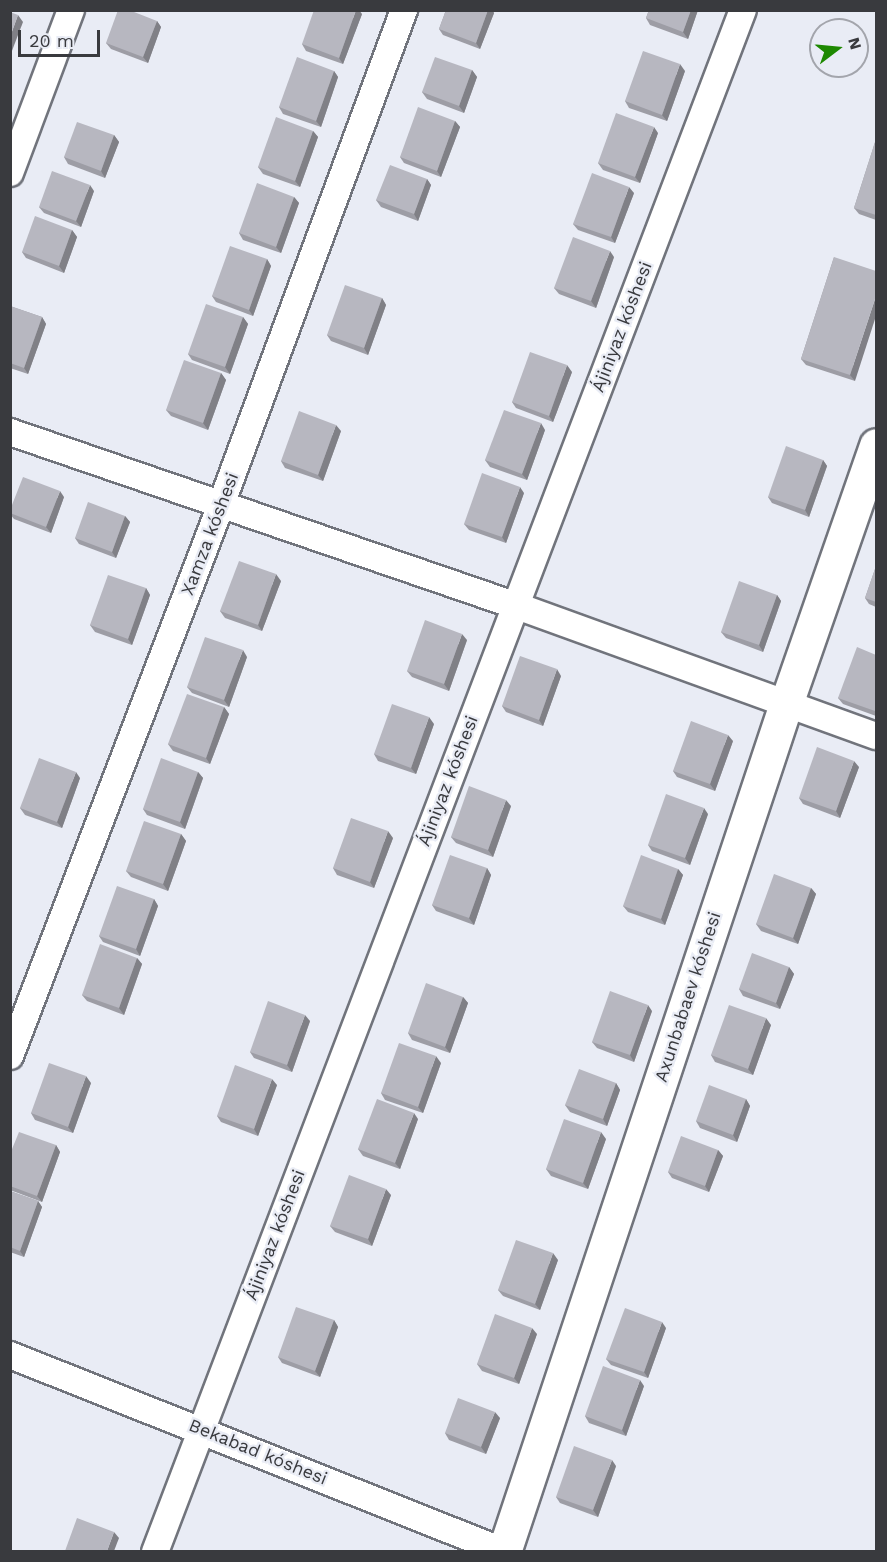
<!DOCTYPE html>
<meta charset="utf-8">
<style>
body{margin:0}
#map{position:relative;width:887px;height:1562px;overflow:hidden;background:#e9ecf5;font-family:"Work Sans",sans-serif}
div>[style]{position:absolute}
.roads{filter:drop-shadow(2px 0 #71747c) drop-shadow(-2px 0 #71747c) drop-shadow(0 2px #71747c) drop-shadow(0 -2px #71747c)}
.street>*{height:26px;margin:-13px;padding:0 13px;transform-origin:13px;border-radius:13px;background:#fff}
.secondary>*{height:33px;margin:-16.5px;padding:0 16.5px;transform-origin:16.5px;border-radius:16.5px;background:#fff}
.wall>*{inset:0;background:#9d9da5}
.shaded-wall>*{inset:0;background:#808086}
.building>*{inset:0;background:#b7b7c0}
span{translate:-50% -50%;white-space:nowrap;text-align:center;line-height:1.15;-webkit-text-stroke:4.5px #e9ecf5;paint-order:stroke}
.street-label{font-size:18px;color:#393a3e}
.frame{position:absolute;inset:0;border:12px solid #393a3e;pointer-events:none}
.north{position:absolute;left:809px;top:18px;width:60px;height:60px;box-sizing:border-box;background:#e9ecf5;border:2px solid #a3a5ac;border-radius:50%;rotate:74deg;font-size:16px;font-weight:700;line-height:24px;text-align:center;color:#393a3e}
.north::after{content:'';display:block;margin:auto;width:21px;height:27px;background:#1e8901;clip-path:polygon(50% 0,100% 100%,50% 72%,0 100%)}
.scale{position:absolute;left:18px;top:30px;width:82px;height:27px;box-sizing:border-box;border:3px solid #393a3e;border-top:0;padding-left:8px;font-size:18px;line-height:21px;white-space:nowrap;color:#393a3e;-webkit-text-stroke:4px #e9ecf5;paint-order:stroke}
</style>
<div id="map">
<div class="roads">
<div class="street">
<i style="left:10px;top:173px;width:174px;rotate:-69.5deg"></i>
<i style="left:10px;top:432px;width:533px;rotate:18.94deg"></i>
<i style="left:514px;top:605px;width:385px;rotate:19.9deg"></i>
<i style="left:10px;top:1056px;width:590px;rotate:-69.05deg"></i>
<i style="left:221px;top:505px;width:528px;rotate:-69.71deg"></i>
<i style="left:10px;top:1355px;width:533px;rotate:21.7deg"></i>
<i style="left:155px;top:1552px;width:1650px;rotate:-69.13deg"></i>
</div>
<div class="secondary">
<i style="left:504px;top:1552px;width:894px;rotate:-71.61deg"></i>
<i style="left:786px;top:704px;width:274px;rotate:-70.8deg"></i>
</div>
</div>
<div class="wall">
<i style="clip-path:polygon(446px 10px,492px 10px,494px 13px,480px 49px,443px 35px,439px 29px)"></i>
<i style="clip-path:polygon(649px 10px,698px 10px,688px 39px,650px 25px,646px 18px)"></i>
<i style="clip-path:polygon(362px 14px,343px 64px,306px 51px,302px 44px)"></i>
<i style="clip-path:polygon(157px 21px,161px 27px,148px 63px,111px 49px,106px 43px)"></i>
<i style="clip-path:polygon(472px 70px,477px 77px,464px 113px,427px 99px,422px 92px)"></i>
<i style="clip-path:polygon(334px 71px,338px 77px,321px 127px,283px 114px,279px 107px)"></i>
<i style="clip-path:polygon(685px 71px,667px 121px,629px 108px,625px 101px)"></i>
<i style="clip-path:polygon(455px 121px,460px 127px,441px 177px,404px 163px,400px 157px)"></i>
<i style="clip-path:polygon(313px 131px,318px 137px,300px 187px,263px 174px,258px 167px)"></i>
<i style="clip-path:polygon(658px 133px,640px 183px,603px 170px,598px 163px)"></i>
<i style="clip-path:polygon(114px 135px,119px 142px,105px 178px,68px 164px,64px 157px)"></i>
<i style="clip-path:polygon(876px 139px,876px 220px,859px 214px,854px 208px)"></i>
<i style="clip-path:polygon(427px 179px,431px 185px,418px 221px,381px 207px,376px 200px)"></i>
<i style="clip-path:polygon(94px 191px,81px 227px,44px 213px,39px 207px)"></i>
<i style="clip-path:polygon(634px 193px,615px 243px,578px 230px,573px 224px)"></i>
<i style="clip-path:polygon(294px 197px,299px 203px,281px 253px,243px 240px,239px 233px)"></i>
<i style="clip-path:polygon(72px 230px,77px 237px,64px 273px,26px 258px,22px 252px)"></i>
<i style="clip-path:polygon(614px 257px,596px 308px,559px 294px,554px 288px)"></i>
<i style="clip-path:polygon(834px 257px,855px 381px,806px 365px,801px 359px)"></i>
<i style="clip-path:polygon(267px 259px,271px 266px,253px 316px,216px 302px,212px 296px)"></i>
<i style="clip-path:polygon(382px 298px,386px 305px,368px 355px,331px 341px,327px 335px)"></i>
<i style="clip-path:polygon(10px 306px,42px 317px,46px 324px,28px 374px,10px 368px)"></i>
<i style="clip-path:polygon(243px 317px,248px 324px,230px 374px,192px 360px,188px 354px)"></i>
<i style="clip-path:polygon(572px 372px,553px 422px,516px 408px,512px 402px)"></i>
<i style="clip-path:polygon(221px 373px,226px 380px,208px 430px,171px 416px,166px 410px)"></i>
<i style="clip-path:polygon(545px 430px,527px 480px,490px 467px,485px 460px)"></i>
<i style="clip-path:polygon(341px 431px,323px 481px,285px 468px,281px 461px)"></i>
<i style="clip-path:polygon(823px 460px,827px 466px,809px 517px,772px 503px,768px 497px)"></i>
<i style="clip-path:polygon(524px 493px,506px 543px,469px 530px,464px 524px)"></i>
<i style="clip-path:polygon(64px 497px,51px 533px,14px 519px,10px 514px,10px 510px)"></i>
<i style="clip-path:polygon(125px 516px,130px 522px,116px 558px,79px 544px,75px 538px)"></i>
<i style="clip-path:polygon(876px 566px,876px 607px,869px 604px,865px 598px)"></i>
<i style="clip-path:polygon(281px 581px,262px 631px,225px 618px,220px 611px)"></i>
<i style="clip-path:polygon(146px 588px,150px 595px,132px 645px,95px 632px,90px 625px)"></i>
<i style="clip-path:polygon(777px 595px,781px 601px,763px 652px,726px 638px,721px 632px)"></i>
<i style="clip-path:polygon(467px 640px,449px 691px,412px 677px,407px 671px)"></i>
<i style="clip-path:polygon(876px 655px,876px 716px,843px 704px,838px 698px)"></i>
<i style="clip-path:polygon(247px 657px,229px 707px,192px 693px,187px 687px)"></i>
<i style="clip-path:polygon(561px 676px,543px 726px,506px 712px,502px 706px)"></i>
<i style="clip-path:polygon(224px 707px,229px 714px,210px 764px,173px 751px,168px 744px)"></i>
<i style="clip-path:polygon(434px 724px,416px 774px,378px 761px,374px 754px)"></i>
<i style="clip-path:polygon(733px 741px,715px 791px,677px 777px,673px 771px)"></i>
<i style="clip-path:polygon(859px 767px,840px 818px,803px 804px,799px 798px)"></i>
<i style="clip-path:polygon(198px 772px,203px 778px,185px 829px,147px 815px,143px 809px)"></i>
<i style="clip-path:polygon(80px 778px,62px 828px,25px 815px,20px 808px)"></i>
<i style="clip-path:polygon(511px 806px,493px 857px,456px 843px,451px 837px)"></i>
<i style="clip-path:polygon(708px 814px,690px 865px,652px 851px,648px 845px)"></i>
<i style="clip-path:polygon(181px 834px,186px 841px,168px 891px,131px 877px,126px 871px)"></i>
<i style="clip-path:polygon(393px 838px,374px 888px,337px 875px,333px 868px)"></i>
<i style="clip-path:polygon(487px 868px,491px 875px,474px 925px,436px 911px,432px 905px)"></i>
<i style="clip-path:polygon(678px 869px,683px 875px,665px 925px,628px 912px,623px 906px)"></i>
<i style="clip-path:polygon(811px 888px,816px 894px,798px 944px,761px 931px,756px 924px)"></i>
<i style="clip-path:polygon(154px 899px,158px 906px,140px 956px,103px 942px,99px 936px)"></i>
<i style="clip-path:polygon(137px 958px,142px 964px,124px 1015px,87px 1001px,82px 995px)"></i>
<i style="clip-path:polygon(789px 967px,794px 974px,780px 1009px,743px 996px,739px 989px)"></i>
<i style="clip-path:polygon(463px 997px,468px 1003px,450px 1053px,412px 1040px,408px 1033px)"></i>
<i style="clip-path:polygon(652px 1011px,634px 1062px,597px 1048px,592px 1042px)"></i>
<i style="clip-path:polygon(310px 1021px,292px 1072px,254px 1058px,250px 1052px)"></i>
<i style="clip-path:polygon(771px 1025px,753px 1075px,715px 1062px,711px 1055px)"></i>
<i style="clip-path:polygon(441px 1063px,423px 1113px,385px 1100px,381px 1093px)"></i>
<i style="clip-path:polygon(91px 1083px,73px 1133px,35px 1120px,31px 1113px)"></i>
<i style="clip-path:polygon(616px 1083px,620px 1090px,607px 1126px,570px 1112px,565px 1105px)"></i>
<i style="clip-path:polygon(277px 1085px,258px 1136px,221px 1122px,217px 1116px)"></i>
<i style="clip-path:polygon(746px 1099px,750px 1106px,737px 1142px,700px 1128px,696px 1121px)"></i>
<i style="clip-path:polygon(418px 1119px,400px 1169px,363px 1156px,358px 1149px)"></i>
<i style="clip-path:polygon(606px 1139px,588px 1189px,551px 1176px,546px 1169px)"></i>
<i style="clip-path:polygon(56px 1145px,60px 1152px,42px 1202px,10px 1190px,10px 1154px)"></i>
<i style="clip-path:polygon(718px 1150px,723px 1156px,709px 1192px,672px 1178px,668px 1172px)"></i>
<i style="clip-path:polygon(10px 1191px,38px 1201px,42px 1207px,24px 1257px,10px 1252px)"></i>
<i style="clip-path:polygon(391px 1195px,372px 1246px,335px 1232px,330px 1226px)"></i>
<i style="clip-path:polygon(558px 1260px,540px 1310px,503px 1296px,498px 1290px)"></i>
<i style="clip-path:polygon(334px 1320px,338px 1327px,320px 1377px,282px 1363px,278px 1357px)"></i>
<i style="clip-path:polygon(666px 1328px,648px 1378px,611px 1365px,606px 1359px)"></i>
<i style="clip-path:polygon(537px 1334px,519px 1384px,482px 1371px,477px 1364px)"></i>
<i style="clip-path:polygon(644px 1386px,626px 1436px,589px 1423px,585px 1416px)"></i>
<i style="clip-path:polygon(500px 1418px,486px 1454px,449px 1440px,445px 1433px)"></i>
<i style="clip-path:polygon(616px 1466px,598px 1517px,560px 1503px,556px 1497px)"></i>
</div>
<div class="shaded-wall">
<i style="clip-path:polygon(356px 10px,359px 10px,362px 14px,343px 64px,339px 58px)"></i>
<i style="clip-path:polygon(488px 10px,492px 10px,494px 13px,480px 49px,476px 43px)"></i>
<i style="clip-path:polygon(691px 10px,698px 10px,688px 39px,683px 32px)"></i>
<i style="clip-path:polygon(18px 15px,23px 22px,10px 56px,10px 37px)"></i>
<i style="clip-path:polygon(157px 21px,161px 27px,148px 63px,143px 57px)"></i>
<i style="clip-path:polygon(680px 64px,685px 71px,667px 121px,662px 115px)"></i>
<i style="clip-path:polygon(472px 70px,477px 77px,464px 113px,459px 106px)"></i>
<i style="clip-path:polygon(334px 71px,338px 77px,321px 127px,316px 121px)"></i>
<i style="clip-path:polygon(455px 121px,460px 127px,441px 177px,437px 171px)"></i>
<i style="clip-path:polygon(654px 127px,658px 133px,640px 183px,635px 177px)"></i>
<i style="clip-path:polygon(313px 131px,318px 137px,300px 187px,295px 181px)"></i>
<i style="clip-path:polygon(114px 135px,119px 142px,105px 178px,101px 171px)"></i>
<i style="clip-path:polygon(427px 179px,431px 185px,418px 221px,414px 214px)"></i>
<i style="clip-path:polygon(90px 185px,94px 191px,81px 227px,76px 221px)"></i>
<i style="clip-path:polygon(629px 187px,634px 193px,615px 243px,611px 237px)"></i>
<i style="clip-path:polygon(294px 197px,299px 203px,281px 253px,276px 247px)"></i>
<i style="clip-path:polygon(72px 230px,77px 237px,64px 273px,59px 266px)"></i>
<i style="clip-path:polygon(610px 251px,614px 257px,596px 308px,591px 301px)"></i>
<i style="clip-path:polygon(267px 259px,271px 266px,253px 316px,249px 310px)"></i>
<i style="clip-path:polygon(876px 296px,876px 316px,855px 381px,850px 375px)"></i>
<i style="clip-path:polygon(382px 298px,386px 305px,368px 355px,364px 348px)"></i>
<i style="clip-path:polygon(42px 317px,46px 324px,28px 374px,24px 368px)"></i>
<i style="clip-path:polygon(243px 317px,248px 324px,230px 374px,225px 367px)"></i>
<i style="clip-path:polygon(567px 365px,572px 372px,553px 422px,549px 416px)"></i>
<i style="clip-path:polygon(221px 373px,226px 380px,208px 430px,203px 423px)"></i>
<i style="clip-path:polygon(541px 423px,545px 430px,527px 480px,522px 474px)"></i>
<i style="clip-path:polygon(336px 425px,341px 431px,323px 481px,318px 475px)"></i>
<i style="clip-path:polygon(823px 460px,827px 466px,809px 517px,805px 510px)"></i>
<i style="clip-path:polygon(520px 487px,524px 493px,506px 543px,502px 537px)"></i>
<i style="clip-path:polygon(60px 491px,64px 497px,51px 533px,46px 527px)"></i>
<i style="clip-path:polygon(125px 516px,130px 522px,116px 558px,112px 552px)"></i>
<i style="clip-path:polygon(276px 574px,281px 581px,262px 631px,258px 625px)"></i>
<i style="clip-path:polygon(146px 588px,150px 595px,132px 645px,128px 639px)"></i>
<i style="clip-path:polygon(777px 595px,781px 601px,763px 652px,759px 645px)"></i>
<i style="clip-path:polygon(462px 634px,467px 640px,449px 691px,444px 684px)"></i>
<i style="clip-path:polygon(243px 650px,247px 657px,229px 707px,224px 700px)"></i>
<i style="clip-path:polygon(557px 669px,561px 676px,543px 726px,539px 720px)"></i>
<i style="clip-path:polygon(224px 707px,229px 714px,210px 764px,206px 758px)"></i>
<i style="clip-path:polygon(429px 717px,434px 724px,416px 774px,411px 768px)"></i>
<i style="clip-path:polygon(728px 735px,733px 741px,715px 791px,710px 784px)"></i>
<i style="clip-path:polygon(854px 761px,859px 767px,840px 818px,836px 811px)"></i>
<i style="clip-path:polygon(76px 772px,80px 778px,62px 828px,57px 822px)"></i>
<i style="clip-path:polygon(198px 772px,203px 778px,185px 829px,180px 822px)"></i>
<i style="clip-path:polygon(506px 800px,511px 806px,493px 857px,488px 850px)"></i>
<i style="clip-path:polygon(704px 808px,708px 814px,690px 865px,685px 858px)"></i>
<i style="clip-path:polygon(388px 831px,393px 838px,374px 888px,370px 882px)"></i>
<i style="clip-path:polygon(181px 834px,186px 841px,168px 891px,163px 884px)"></i>
<i style="clip-path:polygon(487px 868px,491px 875px,474px 925px,469px 918px)"></i>
<i style="clip-path:polygon(678px 869px,683px 875px,665px 925px,661px 919px)"></i>
<i style="clip-path:polygon(811px 888px,816px 894px,798px 944px,793px 938px)"></i>
<i style="clip-path:polygon(154px 899px,158px 906px,140px 956px,136px 949px)"></i>
<i style="clip-path:polygon(137px 958px,142px 964px,124px 1015px,119px 1008px)"></i>
<i style="clip-path:polygon(789px 967px,794px 974px,780px 1009px,776px 1003px)"></i>
<i style="clip-path:polygon(463px 997px,468px 1003px,450px 1053px,445px 1047px)"></i>
<i style="clip-path:polygon(648px 1005px,652px 1011px,634px 1062px,630px 1055px)"></i>
<i style="clip-path:polygon(305px 1015px,310px 1021px,292px 1072px,287px 1065px)"></i>
<i style="clip-path:polygon(766px 1018px,771px 1025px,753px 1075px,748px 1069px)"></i>
<i style="clip-path:polygon(436px 1056px,441px 1063px,423px 1113px,418px 1107px)"></i>
<i style="clip-path:polygon(86px 1076px,91px 1083px,73px 1133px,68px 1127px)"></i>
<i style="clip-path:polygon(272px 1079px,277px 1085px,258px 1136px,254px 1129px)"></i>
<i style="clip-path:polygon(616px 1083px,620px 1090px,607px 1126px,603px 1119px)"></i>
<i style="clip-path:polygon(746px 1099px,750px 1106px,737px 1142px,733px 1135px)"></i>
<i style="clip-path:polygon(414px 1113px,418px 1119px,400px 1169px,395px 1163px)"></i>
<i style="clip-path:polygon(601px 1132px,606px 1139px,588px 1189px,583px 1183px)"></i>
<i style="clip-path:polygon(56px 1145px,60px 1152px,42px 1202px,37px 1196px)"></i>
<i style="clip-path:polygon(718px 1150px,723px 1156px,709px 1192px,705px 1186px)"></i>
<i style="clip-path:polygon(386px 1189px,391px 1195px,372px 1246px,368px 1239px)"></i>
<i style="clip-path:polygon(38px 1201px,42px 1207px,24px 1257px,20px 1251px)"></i>
<i style="clip-path:polygon(553px 1253px,558px 1260px,540px 1310px,535px 1304px)"></i>
<i style="clip-path:polygon(334px 1320px,338px 1327px,320px 1377px,315px 1371px)"></i>
<i style="clip-path:polygon(662px 1322px,666px 1328px,648px 1378px,644px 1372px)"></i>
<i style="clip-path:polygon(532px 1328px,537px 1334px,519px 1384px,514px 1378px)"></i>
<i style="clip-path:polygon(640px 1380px,644px 1386px,626px 1436px,622px 1430px)"></i>
<i style="clip-path:polygon(495px 1412px,500px 1418px,486px 1454px,481px 1447px)"></i>
<i style="clip-path:polygon(612px 1460px,616px 1466px,598px 1517px,593px 1510px)"></i>
<i style="clip-path:polygon(114px 1532px,119px 1538px,114px 1551px,107px 1551px)"></i>
</div>
<div class="building">
<i style="clip-path:polygon(118px 10px,129px 10px,157px 21px,143px 57px,106px 43px)"></i>
<i style="clip-path:polygon(314px 10px,356px 10px,339px 58px,302px 44px)"></i>
<i style="clip-path:polygon(446px 10px,488px 10px,476px 43px,439px 29px)"></i>
<i style="clip-path:polygon(649px 10px,691px 10px,683px 32px,646px 18px)"></i>
<i style="clip-path:polygon(10px 12px,18px 15px,10px 37px)"></i>
<i style="clip-path:polygon(643px 51px,680px 64px,662px 115px,625px 101px)"></i>
<i style="clip-path:polygon(297px 57px,334px 71px,316px 121px,279px 107px)"></i>
<i style="clip-path:polygon(435px 57px,472px 70px,459px 106px,422px 92px)"></i>
<i style="clip-path:polygon(418px 107px,455px 121px,437px 171px,400px 157px)"></i>
<i style="clip-path:polygon(616px 113px,654px 127px,635px 177px,598px 163px)"></i>
<i style="clip-path:polygon(276px 117px,313px 131px,295px 181px,258px 167px)"></i>
<i style="clip-path:polygon(77px 122px,114px 135px,101px 171px,64px 157px)"></i>
<i style="clip-path:polygon(876px 139px,876px 215px,854px 208px)"></i>
<i style="clip-path:polygon(390px 165px,427px 179px,414px 214px,376px 200px)"></i>
<i style="clip-path:polygon(52px 171px,90px 185px,76px 221px,39px 207px)"></i>
<i style="clip-path:polygon(592px 173px,629px 187px,611px 237px,573px 224px)"></i>
<i style="clip-path:polygon(257px 183px,294px 197px,276px 247px,239px 233px)"></i>
<i style="clip-path:polygon(35px 216px,72px 230px,59px 266px,22px 252px)"></i>
<i style="clip-path:polygon(573px 237px,610px 251px,591px 301px,554px 288px)"></i>
<i style="clip-path:polygon(230px 246px,267px 259px,249px 310px,212px 296px)"></i>
<i style="clip-path:polygon(834px 257px,876px 271px,876px 296px,850px 375px,801px 359px)"></i>
<i style="clip-path:polygon(345px 285px,382px 298px,364px 348px,327px 335px)"></i>
<i style="clip-path:polygon(206px 304px,243px 317px,225px 367px,188px 354px)"></i>
<i style="clip-path:polygon(10px 306px,42px 317px,24px 368px,10px 363px)"></i>
<i style="clip-path:polygon(530px 352px,567px 365px,549px 416px,512px 402px)"></i>
<i style="clip-path:polygon(184px 360px,221px 373px,203px 423px,166px 410px)"></i>
<i style="clip-path:polygon(504px 410px,541px 423px,522px 474px,485px 460px)"></i>
<i style="clip-path:polygon(299px 411px,336px 425px,318px 475px,281px 461px)"></i>
<i style="clip-path:polygon(786px 446px,823px 460px,805px 510px,768px 497px)"></i>
<i style="clip-path:polygon(482px 473px,520px 487px,502px 537px,464px 524px)"></i>
<i style="clip-path:polygon(23px 477px,60px 491px,46px 527px,10px 513px,10px 510px)"></i>
<i style="clip-path:polygon(88px 502px,125px 516px,112px 552px,75px 538px)"></i>
<i style="clip-path:polygon(239px 561px,276px 574px,258px 625px,220px 611px)"></i>
<i style="clip-path:polygon(876px 566px,876px 602px,865px 598px)"></i>
<i style="clip-path:polygon(108px 575px,146px 588px,128px 639px,90px 625px)"></i>
<i style="clip-path:polygon(739px 581px,777px 595px,759px 645px,721px 632px)"></i>
<i style="clip-path:polygon(425px 620px,462px 634px,444px 684px,407px 671px)"></i>
<i style="clip-path:polygon(205px 637px,243px 650px,224px 700px,187px 687px)"></i>
<i style="clip-path:polygon(857px 647px,876px 655px,876px 708px,875px 711px,838px 698px)"></i>
<i style="clip-path:polygon(520px 656px,557px 669px,539px 720px,502px 706px)"></i>
<i style="clip-path:polygon(187px 694px,224px 707px,206px 758px,168px 744px)"></i>
<i style="clip-path:polygon(392px 704px,429px 717px,411px 768px,374px 754px)"></i>
<i style="clip-path:polygon(691px 721px,728px 735px,710px 784px,673px 771px)"></i>
<i style="clip-path:polygon(817px 747px,854px 761px,836px 811px,799px 798px)"></i>
<i style="clip-path:polygon(39px 758px,76px 772px,57px 822px,20px 808px)"></i>
<i style="clip-path:polygon(161px 758px,198px 772px,180px 822px,143px 809px)"></i>
<i style="clip-path:polygon(469px 786px,506px 800px,488px 850px,451px 837px)"></i>
<i style="clip-path:polygon(666px 794px,704px 808px,685px 858px,648px 845px)"></i>
<i style="clip-path:polygon(351px 818px,388px 831px,370px 882px,333px 868px)"></i>
<i style="clip-path:polygon(144px 821px,181px 834px,163px 884px,126px 871px)"></i>
<i style="clip-path:polygon(450px 855px,487px 868px,469px 918px,432px 905px)"></i>
<i style="clip-path:polygon(641px 855px,678px 869px,661px 919px,623px 906px)"></i>
<i style="clip-path:polygon(774px 874px,811px 888px,793px 938px,756px 924px)"></i>
<i style="clip-path:polygon(117px 886px,154px 899px,136px 949px,99px 936px)"></i>
<i style="clip-path:polygon(100px 944px,137px 958px,119px 1008px,82px 995px)"></i>
<i style="clip-path:polygon(752px 953px,789px 967px,776px 1003px,739px 989px)"></i>
<i style="clip-path:polygon(426px 983px,463px 997px,445px 1047px,408px 1033px)"></i>
<i style="clip-path:polygon(610px 991px,648px 1005px,630px 1055px,592px 1042px)"></i>
<i style="clip-path:polygon(268px 1001px,305px 1015px,287px 1065px,250px 1052px)"></i>
<i style="clip-path:polygon(729px 1005px,766px 1018px,748px 1069px,711px 1055px)"></i>
<i style="clip-path:polygon(399px 1043px,436px 1056px,418px 1107px,381px 1093px)"></i>
<i style="clip-path:polygon(49px 1063px,86px 1076px,68px 1127px,31px 1113px)"></i>
<i style="clip-path:polygon(235px 1065px,272px 1079px,254px 1129px,217px 1116px)"></i>
<i style="clip-path:polygon(579px 1069px,616px 1083px,603px 1119px,565px 1105px)"></i>
<i style="clip-path:polygon(709px 1085px,746px 1099px,733px 1135px,696px 1121px)"></i>
<i style="clip-path:polygon(377px 1099px,414px 1113px,395px 1163px,358px 1149px)"></i>
<i style="clip-path:polygon(564px 1119px,601px 1132px,583px 1183px,546px 1169px)"></i>
<i style="clip-path:polygon(19px 1132px,56px 1145px,37px 1196px,10px 1186px,10px 1154px)"></i>
<i style="clip-path:polygon(681px 1136px,718px 1150px,705px 1186px,668px 1172px)"></i>
<i style="clip-path:polygon(349px 1175px,386px 1189px,368px 1239px,330px 1226px)"></i>
<i style="clip-path:polygon(10px 1191px,38px 1201px,20px 1251px,10px 1247px)"></i>
<i style="clip-path:polygon(516px 1240px,553px 1253px,535px 1304px,498px 1290px)"></i>
<i style="clip-path:polygon(296px 1307px,334px 1320px,315px 1371px,278px 1357px)"></i>
<i style="clip-path:polygon(625px 1308px,662px 1322px,644px 1372px,606px 1359px)"></i>
<i style="clip-path:polygon(495px 1314px,532px 1328px,514px 1378px,477px 1364px)"></i>
<i style="clip-path:polygon(603px 1366px,640px 1380px,622px 1430px,585px 1416px)"></i>
<i style="clip-path:polygon(458px 1398px,495px 1412px,481px 1447px,445px 1433px)"></i>
<i style="clip-path:polygon(574px 1446px,612px 1460px,593px 1510px,556px 1497px)"></i>
<i style="clip-path:polygon(77px 1518px,114px 1532px,107px 1551px,65px 1551px)"></i>
</div>
<div class="street-label">
<span style="left:622px;top:327px;rotate:-69deg">Ájiniyaz kóshesi</span>
<span style="left:210px;top:534px;rotate:-69deg">Xamza kóshesi</span>
<span style="left:448px;top:781px;rotate:-69deg">Ájiniyaz kóshesi</span>
<span style="left:688px;top:997px;rotate:-72deg">Axunbabaev kóshesi</span>
<span style="left:275px;top:1235px;rotate:-69deg">Ájiniyaz kóshesi</span>
<span style="left:258px;top:1452px;rotate:22deg">Bekabad kóshesi</span>
</div>
<div class="frame"></div>
<div class="north">N</div>
<div class="scale">20 m</div>
</div>
